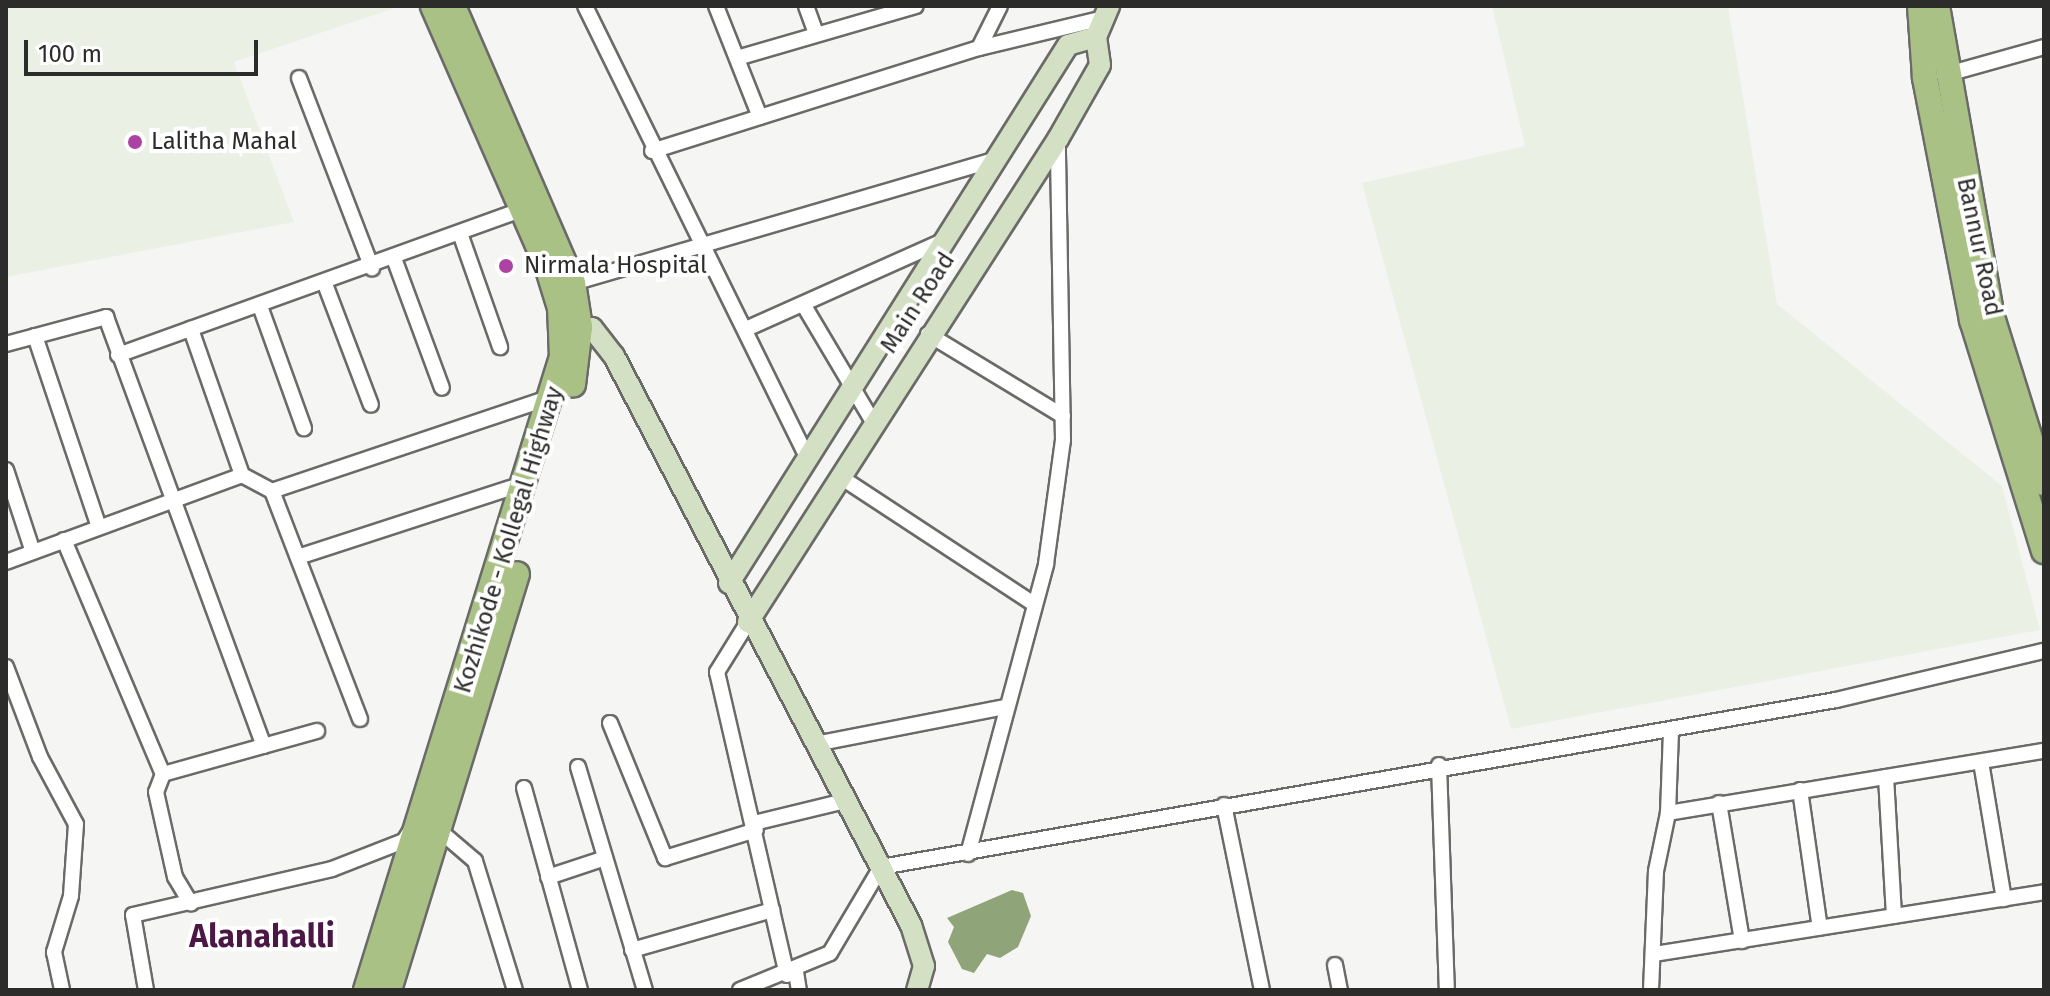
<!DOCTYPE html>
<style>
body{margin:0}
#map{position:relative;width:2050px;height:996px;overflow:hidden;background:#f5f6f3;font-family:"Fira Sans",sans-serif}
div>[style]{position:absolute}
.built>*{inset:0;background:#ebf0e5}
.water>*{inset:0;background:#90a479}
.roads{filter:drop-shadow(2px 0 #6a6b68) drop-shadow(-2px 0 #6a6b68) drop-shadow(0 2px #6a6b68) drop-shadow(0 -2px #6a6b68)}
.street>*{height:14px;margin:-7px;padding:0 7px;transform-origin:7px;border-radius:7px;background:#fff}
.secondary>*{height:20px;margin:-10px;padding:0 10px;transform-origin:10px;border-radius:10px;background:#d4e0c3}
.primary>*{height:24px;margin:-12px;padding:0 12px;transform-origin:12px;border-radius:12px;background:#aac186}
.dots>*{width:22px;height:22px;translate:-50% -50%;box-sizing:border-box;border:4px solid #fff;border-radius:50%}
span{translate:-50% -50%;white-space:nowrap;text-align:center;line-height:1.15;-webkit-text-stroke:8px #fff;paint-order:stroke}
.poi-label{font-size:24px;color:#2c2c2b}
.left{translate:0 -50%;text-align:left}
.street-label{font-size:24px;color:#2c2c2b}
.district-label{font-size:32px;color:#4b1846;font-weight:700}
.frame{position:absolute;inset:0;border:8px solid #2c2c2b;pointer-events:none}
.scale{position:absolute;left:24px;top:40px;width:234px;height:36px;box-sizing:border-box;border:4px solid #2c2c2b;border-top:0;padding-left:10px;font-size:24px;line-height:28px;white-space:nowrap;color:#2c2c2b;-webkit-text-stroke:6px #fff;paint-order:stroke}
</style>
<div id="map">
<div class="built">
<i style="clip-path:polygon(6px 6px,401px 6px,234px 62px,294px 222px,6px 277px)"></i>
<i style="clip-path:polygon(1492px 6px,1728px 6px,1777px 304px,2002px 486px,2040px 630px,1511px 729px,1362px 183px,1525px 146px)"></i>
</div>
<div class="water">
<i style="clip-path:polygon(1012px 890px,1023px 893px,1031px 916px,1018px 947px,1000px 958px,987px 954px,974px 973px,962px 969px,948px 942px,954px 927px,947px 918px)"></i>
</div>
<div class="roads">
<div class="street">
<i style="left:585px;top:6px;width:505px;rotate:63.79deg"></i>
<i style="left:716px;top:6px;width:119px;rotate:68.4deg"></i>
<i style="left:806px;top:6px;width:29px;rotate:70deg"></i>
<i style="left:979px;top:48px;width:47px;rotate:-63.4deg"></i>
<i style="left:737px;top:58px;width:186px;rotate:-16.2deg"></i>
<i style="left:1944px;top:75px;width:104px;rotate:-15.6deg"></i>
<i style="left:299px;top:78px;width:204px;rotate:69deg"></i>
<i style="left:652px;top:151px;width:343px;rotate:-17.5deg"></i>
<i style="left:979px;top:48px;width:129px;rotate:-13.5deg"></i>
<i style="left:461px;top:236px;width:118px;rotate:70.6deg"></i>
<i style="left:395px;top:261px;width:135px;rotate:69.7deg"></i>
<i style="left:573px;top:283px;width:442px;rotate:-16.3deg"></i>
<i style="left:325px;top:284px;width:129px;rotate:69.2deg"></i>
<i style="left:803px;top:304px;width:137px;rotate:59.3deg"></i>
<i style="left:260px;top:306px;width:130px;rotate:70.2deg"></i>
<i style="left:746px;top:329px;width:216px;rotate:-24.1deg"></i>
<i style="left:928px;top:334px;width:158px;rotate:31.3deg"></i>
<i style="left:35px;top:336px;width:201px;rotate:71.5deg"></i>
<i style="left:6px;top:344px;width:104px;rotate:-15.1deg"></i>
<i style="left:106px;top:317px;width:457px;rotate:69.8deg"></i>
<i style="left:118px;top:355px;width:435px;rotate:-19.8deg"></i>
<i style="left:6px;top:470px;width:86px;rotate:71.8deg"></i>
<i style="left:242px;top:475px;width:34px;rotate:28deg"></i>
<i style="left:839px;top:476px;width:233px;rotate:33.3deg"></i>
<i style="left:64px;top:540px;width:254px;rotate:67.1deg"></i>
<i style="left:163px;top:774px;width:19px;rotate:111deg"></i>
<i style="left:156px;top:792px;width:87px;rotate:77.4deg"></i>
<i style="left:175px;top:877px;width:31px;rotate:59deg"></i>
<i style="left:298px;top:557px;width:240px;rotate:-18deg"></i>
<i style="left:6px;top:562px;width:252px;rotate:-20.2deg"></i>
<i style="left:242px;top:475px;width:155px;rotate:-109.3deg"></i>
<i style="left:748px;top:622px;width:59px;rotate:121.8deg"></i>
<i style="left:717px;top:672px;width:311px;rotate:77deg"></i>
<i style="left:6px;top:667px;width:96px;rotate:69.3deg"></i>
<i style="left:40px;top:757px;width:76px;rotate:61.8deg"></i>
<i style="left:76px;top:824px;width:72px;rotate:94deg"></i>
<i style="left:71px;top:896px;width:59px;rotate:106.9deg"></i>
<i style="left:54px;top:952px;width:39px;rotate:78deg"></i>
<i style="left:360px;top:719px;width:244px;rotate:-111.1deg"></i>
<i style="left:272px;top:491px;width:294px;rotate:-18.6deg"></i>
<i style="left:610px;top:723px;width:146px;rotate:67.8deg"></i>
<i style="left:665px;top:858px;width:95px;rotate:-17.1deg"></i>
<i style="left:815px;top:744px;width:195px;rotate:-11deg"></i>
<i style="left:1981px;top:762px;width:139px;rotate:80.5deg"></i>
<i style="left:1439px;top:765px;width:225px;rotate:88deg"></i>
<i style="left:578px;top:767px;width:233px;rotate:73.3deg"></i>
<i style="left:163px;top:774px;width:160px;rotate:-15.6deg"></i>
<i style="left:1886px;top:777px;width:139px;rotate:86.7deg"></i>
<i style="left:524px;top:788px;width:210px;rotate:74.5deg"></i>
<i style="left:1800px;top:790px;width:139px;rotate:81.8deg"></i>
<i style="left:1719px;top:803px;width:140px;rotate:80.5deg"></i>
<i style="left:1224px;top:805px;width:189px;rotate:78.4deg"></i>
<i style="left:1668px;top:813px;width:83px;rotate:-87.9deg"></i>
<i style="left:754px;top:823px;width:94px;rotate:-13.6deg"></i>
<i style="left:440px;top:831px;width:46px;rotate:40.6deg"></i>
<i style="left:475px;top:861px;width:135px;rotate:72.8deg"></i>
<i style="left:968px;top:854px;width:300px;rotate:-74.9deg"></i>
<i style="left:1046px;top:564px;width:125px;rotate:-82.2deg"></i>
<i style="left:1063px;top:440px;width:301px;rotate:-91deg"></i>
<i style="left:548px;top:877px;width:60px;rotate:-18.4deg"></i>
<i style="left:632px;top:950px;width:146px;rotate:-15.9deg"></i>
<i style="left:1654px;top:954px;width:395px;rotate:-9deg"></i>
<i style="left:1335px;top:965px;width:25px;rotate:79deg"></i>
<i style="left:796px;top:972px;width:18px;rotate:81deg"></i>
<i style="left:146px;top:990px;width:76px;rotate:-99.8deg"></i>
<i style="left:133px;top:915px;width:204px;rotate:-13deg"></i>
<i style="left:332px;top:869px;width:77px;rotate:-21.3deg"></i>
<i style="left:404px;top:841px;width:13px;rotate:-58deg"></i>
<i style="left:740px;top:990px;width:97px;rotate:-22.3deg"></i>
<i style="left:830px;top:953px;width:100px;rotate:-59.3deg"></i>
<i style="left:881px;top:867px;width:969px;rotate:-9.92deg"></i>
<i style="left:1836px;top:700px;width:214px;rotate:-13.3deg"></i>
<i style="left:1651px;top:990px;width:119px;rotate:-87.6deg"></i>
<i style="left:1656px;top:871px;width:59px;rotate:-78.3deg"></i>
<i style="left:1668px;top:813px;width:381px;rotate:-9.4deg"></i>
</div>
<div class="secondary">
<i style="left:566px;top:325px;width:26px;rotate:7deg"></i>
<i style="left:592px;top:328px;width:36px;rotate:52deg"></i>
<i style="left:614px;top:356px;width:642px;rotate:62.44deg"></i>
<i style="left:911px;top:925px;width:43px;rotate:72.4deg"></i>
<i style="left:924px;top:966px;width:25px;rotate:106deg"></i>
<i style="left:729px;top:583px;width:636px;rotate:-57.78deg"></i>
<i style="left:1068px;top:45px;width:29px;rotate:-16deg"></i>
<i style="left:748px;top:622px;width:574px;rotate:-57.31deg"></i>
<i style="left:1058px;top:139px;width:85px;rotate:-60.4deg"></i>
<i style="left:1100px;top:65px;width:28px;rotate:-98deg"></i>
<i style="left:1096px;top:37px;width:34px;rotate:-67deg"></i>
</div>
<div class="primary">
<i style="left:453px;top:6px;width:302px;rotate:66.6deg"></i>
<i style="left:573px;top:283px;width:45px;rotate:81deg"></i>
<i style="left:580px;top:327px;width:58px;rotate:96.9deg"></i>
<i style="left:1920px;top:6px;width:72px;rotate:86deg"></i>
<i style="left:1925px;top:78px;width:247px;rotate:79deg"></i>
<i style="left:1972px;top:320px;width:242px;rotate:72.7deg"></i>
<i style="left:1937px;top:6px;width:316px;rotate:80deg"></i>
<i style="left:1992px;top:317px;width:174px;rotate:72.6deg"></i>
<i style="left:366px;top:990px;width:663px;rotate:-72.8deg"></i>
<i style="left:562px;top:357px;width:49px;rotate:-92.3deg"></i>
<i style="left:560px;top:308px;width:44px;rotate:-107.2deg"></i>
<i style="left:547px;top:266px;width:284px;rotate:-113.7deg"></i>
<i style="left:389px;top:990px;width:435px;rotate:-72.9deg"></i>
</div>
</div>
<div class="dots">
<i style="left:135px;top:142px;background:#ae42a2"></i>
<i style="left:506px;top:266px;background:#ae42a2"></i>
</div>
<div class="poi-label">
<span class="left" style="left:151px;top:142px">Lalitha Mahal</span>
<span class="left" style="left:524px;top:266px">Nirmala Hospital</span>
</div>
<div class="street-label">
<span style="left:1979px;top:247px;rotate:78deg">Bannur Road</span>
<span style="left:918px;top:303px;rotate:-57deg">Main Road</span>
<span style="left:509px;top:540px;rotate:-73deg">Kozhikode - Kollegal Highway</span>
</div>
<div class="district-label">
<span style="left:262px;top:936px">Alanahalli</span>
</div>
<div class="frame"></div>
<div class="scale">100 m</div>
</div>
